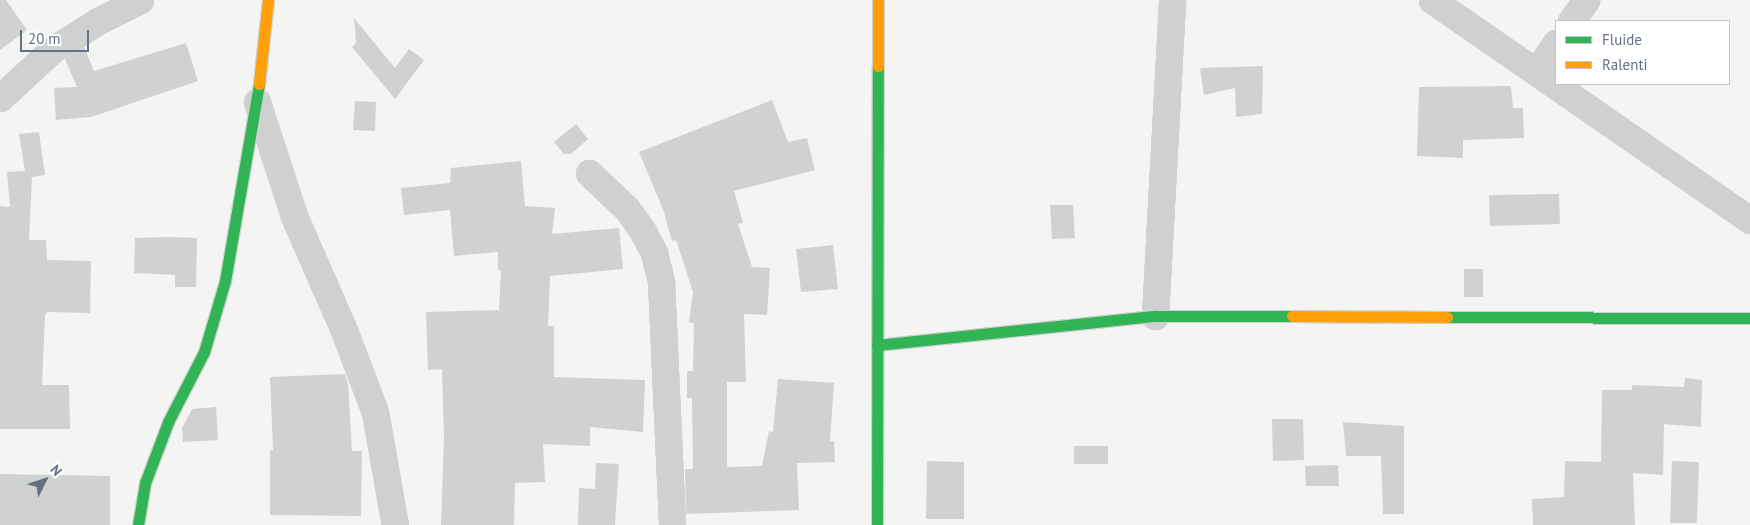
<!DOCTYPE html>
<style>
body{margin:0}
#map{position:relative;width:1750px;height:525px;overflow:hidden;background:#f4f5f3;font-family:"PT Sans",sans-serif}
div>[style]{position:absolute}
.building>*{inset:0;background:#d0d1d1}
.roads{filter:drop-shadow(1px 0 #d0d2d2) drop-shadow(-1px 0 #d0d2d2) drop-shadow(0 1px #d0d2d2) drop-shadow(0 -1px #d0d2d2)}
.street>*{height:25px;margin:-12.5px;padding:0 12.5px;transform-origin:12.5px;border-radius:12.5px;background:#cfd0d0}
.fast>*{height:11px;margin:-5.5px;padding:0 5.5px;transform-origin:5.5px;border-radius:5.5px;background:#30b455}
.slow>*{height:11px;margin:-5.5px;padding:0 5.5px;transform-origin:5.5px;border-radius:5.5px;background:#ff9f0a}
span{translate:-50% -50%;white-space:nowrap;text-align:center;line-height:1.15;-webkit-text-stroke:5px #fff;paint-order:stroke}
.legend{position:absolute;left:1555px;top:20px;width:175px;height:65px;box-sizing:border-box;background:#fff;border:1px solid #c1c6cd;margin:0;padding:6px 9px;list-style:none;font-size:15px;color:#647183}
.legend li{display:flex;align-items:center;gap:10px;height:25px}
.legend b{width:25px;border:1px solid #c1c6cd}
.north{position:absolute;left:20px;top:455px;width:50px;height:50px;-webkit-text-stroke:4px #fff;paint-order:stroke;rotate:49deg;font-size:14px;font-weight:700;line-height:20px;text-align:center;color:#647183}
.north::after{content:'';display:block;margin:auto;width:18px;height:22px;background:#647183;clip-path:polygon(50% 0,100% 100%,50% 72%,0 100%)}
.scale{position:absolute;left:20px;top:30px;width:69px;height:22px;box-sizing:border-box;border:2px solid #647183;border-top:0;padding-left:6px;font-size:15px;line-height:18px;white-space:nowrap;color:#647183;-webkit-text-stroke:4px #fff;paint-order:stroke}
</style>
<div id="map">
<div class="building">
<i style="clip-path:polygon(0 0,6px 0,27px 30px,0 50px)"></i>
<i style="clip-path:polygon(354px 18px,395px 68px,409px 49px,424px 60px,395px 99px,352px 47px,356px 43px)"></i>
<i style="clip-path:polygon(186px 43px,198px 81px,91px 117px,56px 120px,54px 88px,77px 87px,65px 59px,84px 47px,94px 71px)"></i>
<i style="clip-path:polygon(1263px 66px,1262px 114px,1236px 117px,1235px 88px,1204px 95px,1200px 68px)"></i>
<i style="clip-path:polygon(1511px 86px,1513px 108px,1523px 108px,1524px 138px,1463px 140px,1463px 158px,1417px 156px,1419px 87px)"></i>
<i style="clip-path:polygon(772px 100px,788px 142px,807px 138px,815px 170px,734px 191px,743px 223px,738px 224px,752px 267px,770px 268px,767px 315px,744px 314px,746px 382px,727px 382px,727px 467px,762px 466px,769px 431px,773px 432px,778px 379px,834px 383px,830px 441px,834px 441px,835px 462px,797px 463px,799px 510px,686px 514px,685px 469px,693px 469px,692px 398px,687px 398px,687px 371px,693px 371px,694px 323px,689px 322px,693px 292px,676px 240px,672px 241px,664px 212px,639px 152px)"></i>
<i style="clip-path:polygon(355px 101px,376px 102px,375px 131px,353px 130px)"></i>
<i style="clip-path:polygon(576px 124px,588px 139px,571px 154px,564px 154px,554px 142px)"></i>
<i style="clip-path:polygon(39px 132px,45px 175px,32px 177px,29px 240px,46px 240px,47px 260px,91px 261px,90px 313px,47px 312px,45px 316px,42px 385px,69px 385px,70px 429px,0 429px,0 206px,10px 207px,7px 172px,25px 171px,19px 134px)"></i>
<i style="clip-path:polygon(521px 161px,525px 206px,555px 208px,552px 234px,619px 228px,623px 269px,550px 276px,548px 326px,554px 326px,554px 377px,645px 380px,643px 432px,590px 427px,590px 446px,543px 444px,545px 482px,515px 483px,514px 525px,441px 525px,444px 438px,442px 369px,428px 370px,426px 312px,499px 310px,501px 270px,498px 270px,498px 252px,454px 256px,450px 210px,404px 215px,401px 188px,450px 183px,451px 168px)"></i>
<i style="clip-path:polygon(1559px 194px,1560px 224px,1490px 226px,1489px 195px)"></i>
<i style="clip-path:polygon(1050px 205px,1073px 205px,1075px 238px,1052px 239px)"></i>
<i style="clip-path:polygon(169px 237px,197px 238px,196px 287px,175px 287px,175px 275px,134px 273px,135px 238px)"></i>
<i style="clip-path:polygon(833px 245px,838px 289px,801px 292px,796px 249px)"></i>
<i style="clip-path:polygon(1464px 269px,1483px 269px,1483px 297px,1464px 297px)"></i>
<i style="clip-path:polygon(345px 374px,348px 383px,352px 451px,362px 451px,361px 516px,270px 515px,270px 450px,273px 450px,270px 377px)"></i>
<i style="clip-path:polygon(1685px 378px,1702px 380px,1701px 427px,1664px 424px,1663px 475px,1633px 473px,1635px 525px,1533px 525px,1532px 499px,1564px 497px,1565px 461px,1601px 462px,1602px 390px,1632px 390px,1632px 385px,1684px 387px)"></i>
<i style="clip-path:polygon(216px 407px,218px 440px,183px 442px,182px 428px,192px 409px)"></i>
<i style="clip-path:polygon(1272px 419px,1303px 419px,1304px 460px,1273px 461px)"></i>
<i style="clip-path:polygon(1343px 422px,1404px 426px,1404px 514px,1383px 514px,1381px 456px,1346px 456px)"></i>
<i style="clip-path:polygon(1074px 446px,1108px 446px,1108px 464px,1074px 464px)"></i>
<i style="clip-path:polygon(927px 461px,964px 462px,964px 519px,926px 519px)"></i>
<i style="clip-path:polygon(1672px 461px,1699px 462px,1697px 523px,1670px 523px)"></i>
<i style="clip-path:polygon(596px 463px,619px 464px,615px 525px,578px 525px,579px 488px,595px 489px)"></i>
<i style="clip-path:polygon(1338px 465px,1339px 486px,1306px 486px,1305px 466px)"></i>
<i style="clip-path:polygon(0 474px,110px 476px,110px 525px,0 525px)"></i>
</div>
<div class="roads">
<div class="street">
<i style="left:1432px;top:0;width:387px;rotate:34.7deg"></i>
<i style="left:1571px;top:21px;width:26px;rotate:-54deg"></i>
<i style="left:1537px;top:71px;width:34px;rotate:-56deg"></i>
<i style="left:0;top:98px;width:71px;rotate:-42.7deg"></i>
<i style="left:52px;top:50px;width:54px;rotate:-32.2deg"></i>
<i style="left:98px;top:21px;width:47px;rotate:-26.6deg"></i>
<i style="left:257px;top:102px;width:120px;rotate:72deg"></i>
<i style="left:294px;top:216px;width:128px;rotate:66.4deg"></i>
<i style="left:345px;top:333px;width:85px;rotate:69.2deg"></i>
<i style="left:375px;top:412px;width:115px;rotate:80deg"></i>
<i style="left:589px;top:173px;width:52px;rotate:43.5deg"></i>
<i style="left:627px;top:209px;width:26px;rotate:54deg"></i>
<i style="left:642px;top:230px;width:26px;rotate:62deg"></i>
<i style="left:654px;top:253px;width:30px;rotate:76deg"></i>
<i style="left:661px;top:282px;width:243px;rotate:87.4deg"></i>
<i style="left:1155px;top:316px;width:316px;rotate:-86.9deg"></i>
</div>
<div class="fast">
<i style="left:1447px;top:317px;width:303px;rotate:0.2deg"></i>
<i style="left:877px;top:345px;width:280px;rotate:-6deg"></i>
<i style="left:1155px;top:316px;width:137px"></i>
<i style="left:138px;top:525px;width:43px;rotate:-80.5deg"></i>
<i style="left:145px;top:483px;width:65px;rotate:-69.3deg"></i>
<i style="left:168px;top:422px;width:79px;rotate:-62.8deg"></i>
<i style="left:204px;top:352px;width:74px;rotate:-73.5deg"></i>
<i style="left:225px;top:281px;width:200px;rotate:-80.2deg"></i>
<i style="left:877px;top:525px;width:459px;rotate:-89.9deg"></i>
</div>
<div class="slow">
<i style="left:878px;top:66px;width:66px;rotate:-90deg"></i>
<i style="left:259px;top:84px;width:84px;rotate:-83.9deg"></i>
<i style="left:1292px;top:316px;width:155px;rotate:0.4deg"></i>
</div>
</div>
<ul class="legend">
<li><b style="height:6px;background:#30b455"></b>Fluide</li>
<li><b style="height:6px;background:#ff9f0a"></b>Ralenti</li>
</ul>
<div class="north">N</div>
<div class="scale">20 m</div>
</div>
